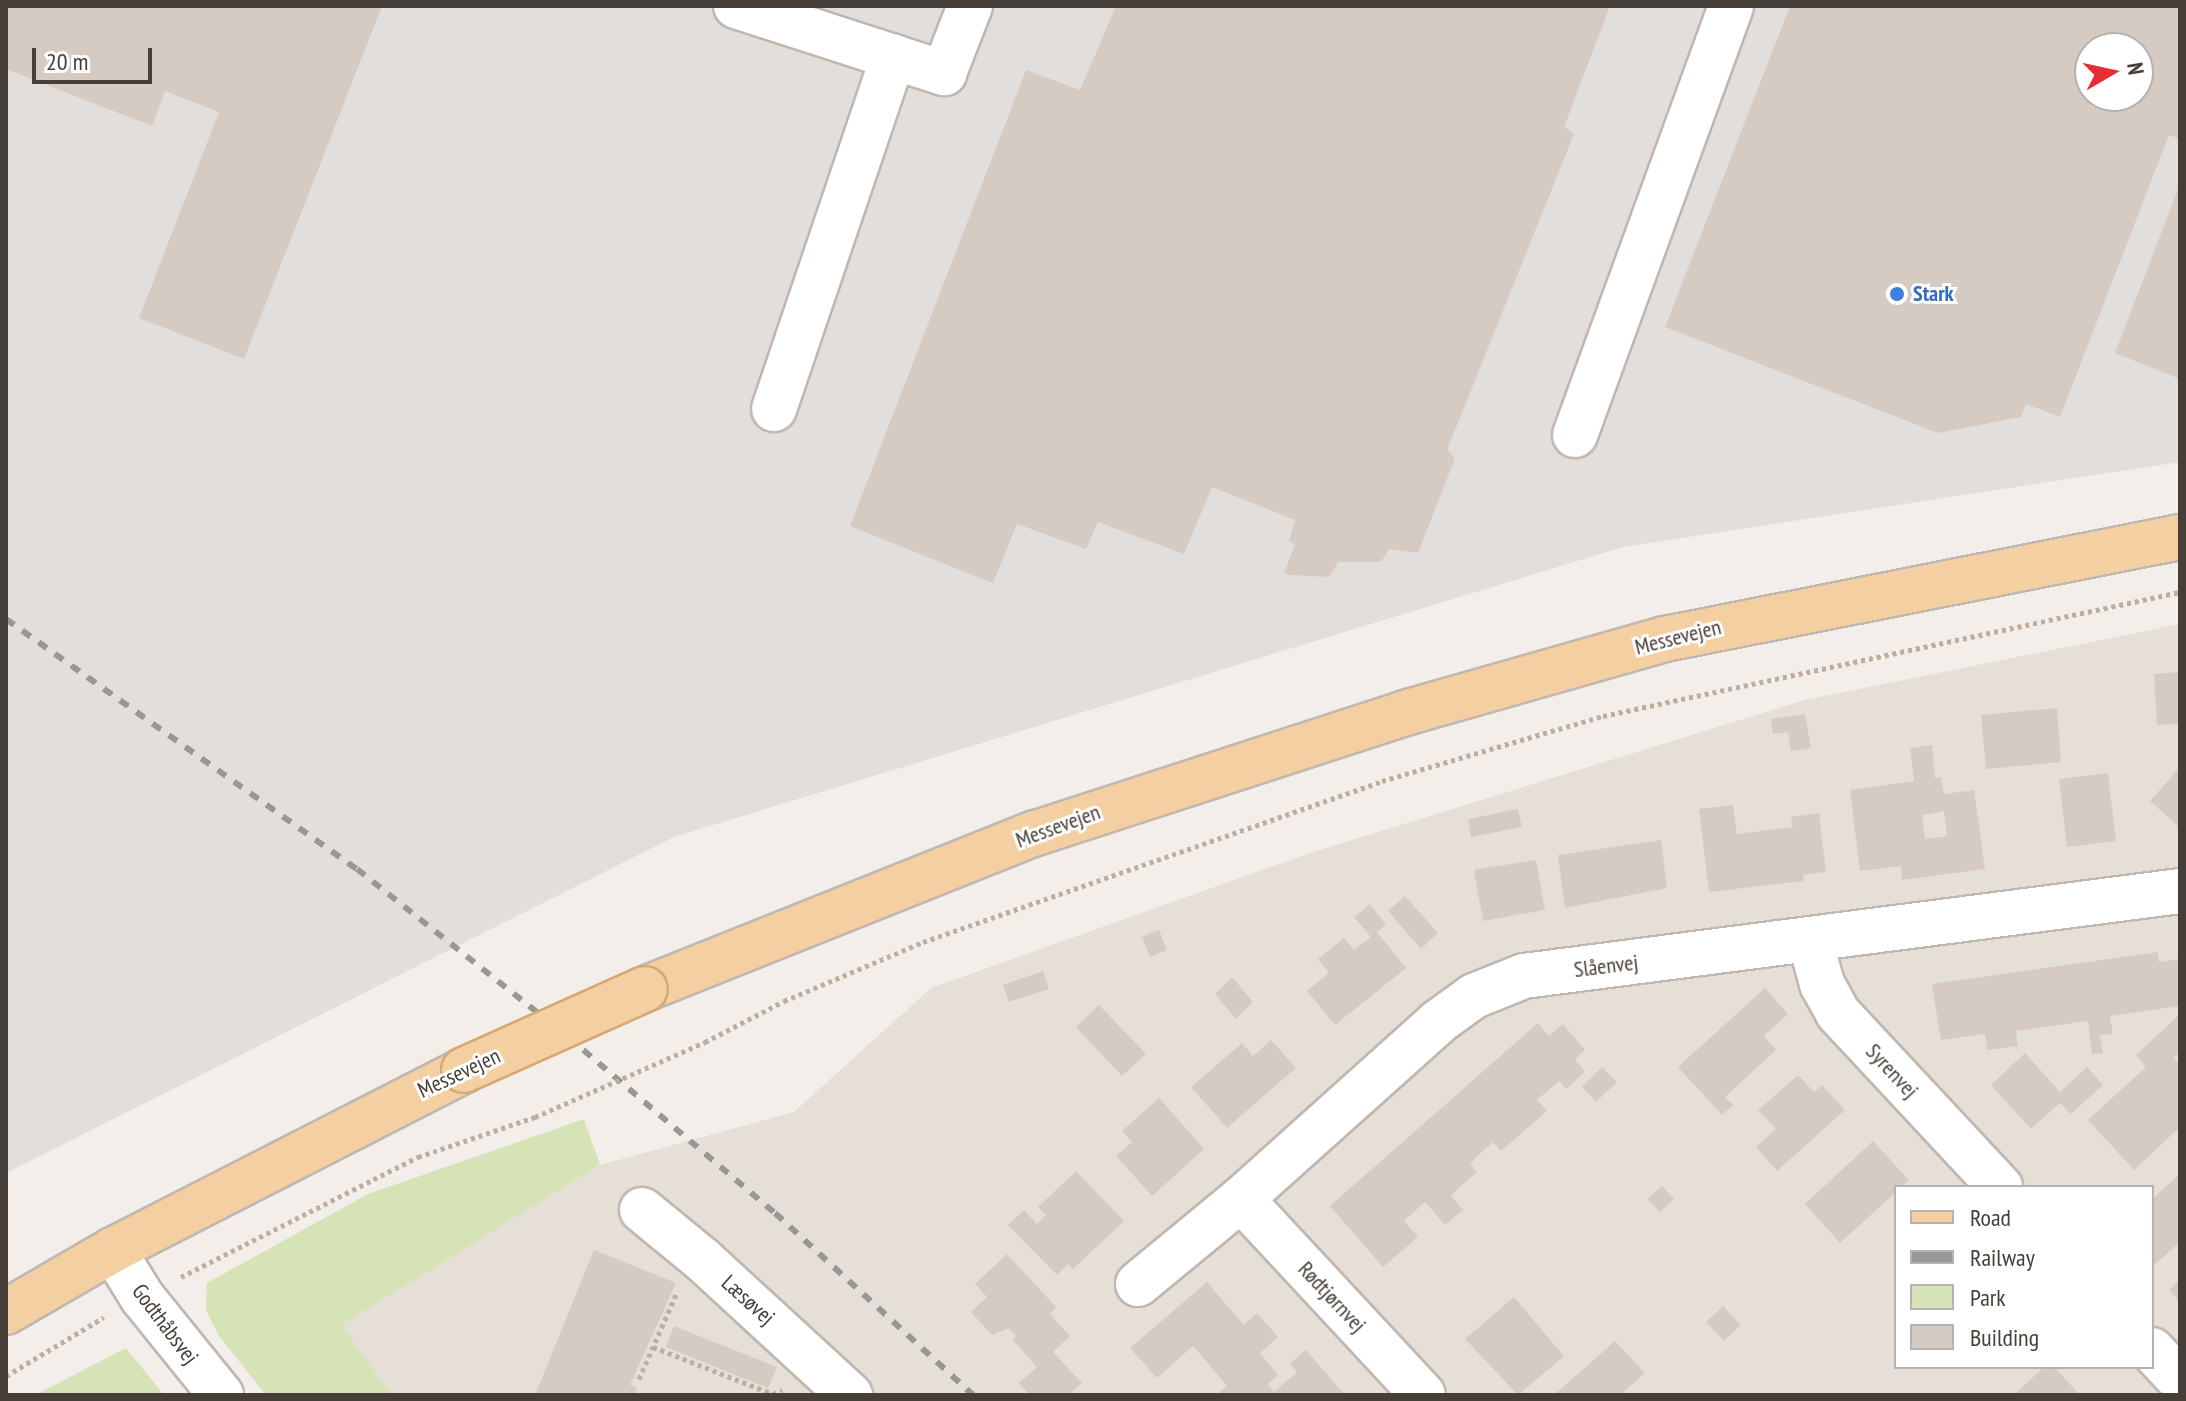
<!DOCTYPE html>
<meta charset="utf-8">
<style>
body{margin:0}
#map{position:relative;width:2186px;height:1401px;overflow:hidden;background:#f3eee9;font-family:"PT Sans Narrow",sans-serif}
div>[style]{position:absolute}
.residential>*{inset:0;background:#e6dfd8}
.industrial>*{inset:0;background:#e2dedb}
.green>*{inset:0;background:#d6e3b6}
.building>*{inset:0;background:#d6cbc3}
.path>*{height:5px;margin-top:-2.5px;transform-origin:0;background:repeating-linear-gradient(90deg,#beae9f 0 4px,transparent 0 8px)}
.roads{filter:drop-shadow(2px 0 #c0b7b0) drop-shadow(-2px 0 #c0b7b0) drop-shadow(0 2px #c0b7b0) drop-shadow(0 -2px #c0b7b0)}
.minor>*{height:44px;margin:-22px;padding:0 22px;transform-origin:22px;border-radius:22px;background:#fff}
.major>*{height:44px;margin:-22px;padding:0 22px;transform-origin:22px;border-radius:22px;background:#f4cfa1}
.rail>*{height:6px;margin-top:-3px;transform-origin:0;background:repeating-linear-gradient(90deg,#979797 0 10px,transparent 0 20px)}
.path-bridge>*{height:5px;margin-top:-2.5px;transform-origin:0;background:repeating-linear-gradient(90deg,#beae9f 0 4px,transparent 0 8px)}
.bridges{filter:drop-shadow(2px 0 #d8a872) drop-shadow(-2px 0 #d8a872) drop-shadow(0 2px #d8a872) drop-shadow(0 -2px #d8a872)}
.major-bridge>*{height:44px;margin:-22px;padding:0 22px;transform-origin:22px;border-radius:22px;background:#f4cfa1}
.dots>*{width:22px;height:22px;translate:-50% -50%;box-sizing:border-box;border:4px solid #fff;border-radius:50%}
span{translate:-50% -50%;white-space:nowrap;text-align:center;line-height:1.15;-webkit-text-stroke:6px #fff;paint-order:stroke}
.shop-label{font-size:22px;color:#366cbe;font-weight:700}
.left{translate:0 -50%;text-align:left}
.street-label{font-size:22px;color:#463e38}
.frame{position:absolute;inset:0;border:8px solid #463e38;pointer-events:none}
.legend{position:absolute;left:1894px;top:1185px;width:260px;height:184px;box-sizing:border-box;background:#fff;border:2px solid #b5b2af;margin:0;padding:10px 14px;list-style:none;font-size:24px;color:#463e38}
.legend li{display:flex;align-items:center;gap:16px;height:40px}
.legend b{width:40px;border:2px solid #b5b2af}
.north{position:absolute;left:2074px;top:32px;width:80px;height:80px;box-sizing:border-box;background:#fff;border:2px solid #b5b2af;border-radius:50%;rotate:81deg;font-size:22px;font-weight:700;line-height:32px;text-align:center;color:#463e38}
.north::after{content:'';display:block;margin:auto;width:28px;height:36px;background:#e42f32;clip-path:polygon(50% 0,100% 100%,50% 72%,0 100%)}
.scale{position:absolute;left:32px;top:48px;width:120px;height:36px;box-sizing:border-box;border:4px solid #463e38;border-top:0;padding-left:10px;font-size:24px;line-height:28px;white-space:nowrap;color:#463e38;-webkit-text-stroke:6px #fff;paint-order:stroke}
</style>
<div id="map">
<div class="residential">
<i style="clip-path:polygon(evenodd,2180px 624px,2180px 1395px,392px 1395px,342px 1325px,600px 1165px,794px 1112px,931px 988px,1310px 853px,1805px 700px,2180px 624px,1896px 1187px,2152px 1187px,2152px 1367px,1896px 1367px,1896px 1187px)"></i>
</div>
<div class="industrial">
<i style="clip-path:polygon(evenodd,6px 6px,2180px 6px,2180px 462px,1623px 547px,674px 837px,6px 1173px,6px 6px,2090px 48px,2138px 48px,2138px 96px,2090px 96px,2090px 48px)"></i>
</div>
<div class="green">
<i style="clip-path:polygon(584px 1119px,600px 1165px,342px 1325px,392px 1395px,266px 1395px,219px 1336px,206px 1310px,207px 1283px,368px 1194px)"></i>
<i style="clip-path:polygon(126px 1348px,164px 1395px,35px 1395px)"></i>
</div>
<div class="building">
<i style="clip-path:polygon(6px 6px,382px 6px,244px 359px,139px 318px,219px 112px,165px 91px,152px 126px,6px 69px)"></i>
<i style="clip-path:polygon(1116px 6px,1610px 6px,1564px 127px,1574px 134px,1447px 450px,1455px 458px,1418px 553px,1389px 549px,1381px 562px,1338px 562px,1329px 577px,1289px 575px,1284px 573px,1295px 545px,1289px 541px,1295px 520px,1212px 487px,1184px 554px,1098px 522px,1086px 549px,1017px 524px,993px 583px,850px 526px,1026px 70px,1080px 90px)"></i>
<i style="clip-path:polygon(evenodd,1790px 6px,2180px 6px,2180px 139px,2169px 135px,2060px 417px,2026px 404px,2021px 417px,1938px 433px,1665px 327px,1790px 6px,2090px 48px,2138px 48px,2138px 96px,2090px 96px,2090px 48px)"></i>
<i style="clip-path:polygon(2180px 184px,2180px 379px,2115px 353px)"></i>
<i style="clip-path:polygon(2180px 672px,2180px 724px,2157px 725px,2154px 674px)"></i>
<i style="clip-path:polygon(2057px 708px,2061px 762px,1986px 769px,1981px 715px)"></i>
<i style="clip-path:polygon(1805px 714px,1811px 748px,1791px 751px,1788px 732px,1773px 734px,1771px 719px)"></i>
<i style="clip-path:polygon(evenodd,1932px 745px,1935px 778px,1941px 777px,1944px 794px,1974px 790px,1985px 869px,1902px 880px,1901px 866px,1860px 871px,1850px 790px,1914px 781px,1910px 748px,1932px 745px,1944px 811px,1947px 836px,1925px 839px,1922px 815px,1944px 811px)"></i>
<i style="clip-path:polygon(2180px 767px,2180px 828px,2150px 801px)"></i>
<i style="clip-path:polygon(2108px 773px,2116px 841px,2067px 847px,2059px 779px)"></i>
<i style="clip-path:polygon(1733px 805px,1737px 834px,1793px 827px,1791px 817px,1819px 813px,1826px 872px,1803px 875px,1804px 881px,1709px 892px,1699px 809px)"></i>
<i style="clip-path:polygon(1518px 809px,1522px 827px,1471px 837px,1468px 819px)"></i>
<i style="clip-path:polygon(1661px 840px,1667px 888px,1565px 908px,1558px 855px)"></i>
<i style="clip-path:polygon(1536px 860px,1545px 910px,1483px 921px,1474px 870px)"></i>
<i style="clip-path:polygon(1405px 896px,1438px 933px,1421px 949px,1388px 911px)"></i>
<i style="clip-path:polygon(1370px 904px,1386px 925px,1377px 932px,1406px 968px,1335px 1025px,1307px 991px,1329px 973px,1318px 959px,1344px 938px,1354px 950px,1371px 937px,1354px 917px)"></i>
<i style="clip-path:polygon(1159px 930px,1167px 950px,1150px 957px,1142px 937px)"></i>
<i style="clip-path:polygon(2158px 952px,2159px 962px,2180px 959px,2180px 1006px,2110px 1016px,2113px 1034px,2100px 1035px,2103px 1053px,2092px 1054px,2088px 1021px,2016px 1031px,2018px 1046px,1987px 1050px,1985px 1034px,1941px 1040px,1932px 984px)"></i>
<i style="clip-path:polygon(1043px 971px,1049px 989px,1009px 1002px,1003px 985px)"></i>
<i style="clip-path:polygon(1232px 977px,1253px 1002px,1236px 1019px,1215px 994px)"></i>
<i style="clip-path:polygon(1765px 988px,1788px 1014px,1764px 1036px,1776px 1050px,1725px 1097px,1733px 1105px,1722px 1115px,1678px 1067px)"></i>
<i style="clip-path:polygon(1099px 1005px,1146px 1054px,1122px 1076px,1076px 1027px)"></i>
<i style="clip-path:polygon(2180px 1014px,2180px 1052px,2173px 1058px,2180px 1065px,2180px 1127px,2134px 1170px,2088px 1120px,2146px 1067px,2136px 1055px)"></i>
<i style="clip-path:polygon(1538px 1023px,1549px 1036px,1563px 1024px,1585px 1050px,1575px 1059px,1585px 1072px,1566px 1089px,1559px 1081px,1537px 1100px,1547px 1111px,1501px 1151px,1493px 1142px,1470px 1163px,1477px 1172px,1451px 1195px,1463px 1210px,1445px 1225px,1425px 1202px,1404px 1221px,1418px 1237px,1383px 1267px,1330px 1206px)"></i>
<i style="clip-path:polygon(1271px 1040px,1296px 1068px,1227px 1128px,1191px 1087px,1242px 1043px,1253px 1056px)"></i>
<i style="clip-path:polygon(2025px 1053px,2060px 1092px,2087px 1067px,2103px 1085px,2071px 1114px,2060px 1103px,2031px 1129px,1991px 1085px)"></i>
<i style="clip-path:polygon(1602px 1067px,1617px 1082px,1596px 1102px,1582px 1087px)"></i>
<i style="clip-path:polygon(1798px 1075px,1814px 1092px,1822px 1085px,1845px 1110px,1777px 1171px,1756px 1147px,1776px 1129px,1758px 1110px)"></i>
<i style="clip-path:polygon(1159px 1098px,1204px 1149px,1152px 1196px,1116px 1156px,1132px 1142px,1122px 1131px)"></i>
<i style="clip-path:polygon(1873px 1141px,1909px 1180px,1840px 1243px,1805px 1204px)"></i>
<i style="clip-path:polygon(1076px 1171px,1124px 1221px,1073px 1269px,1068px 1264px,1057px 1275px,1008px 1225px,1024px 1210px,1037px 1224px,1046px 1215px,1038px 1207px)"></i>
<i style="clip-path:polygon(2180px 1174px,2180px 1242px,2152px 1267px,2152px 1199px)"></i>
<i style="clip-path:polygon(1662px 1186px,1674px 1199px,1660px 1212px,1647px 1199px)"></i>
<i style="clip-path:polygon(594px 1250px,676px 1283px,630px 1385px,637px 1387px,634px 1395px,535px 1395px)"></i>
<i style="clip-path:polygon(1007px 1254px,1056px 1307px,1050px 1314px,1070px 1336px,1053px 1352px,1082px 1383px,1068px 1395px,1030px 1395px,1019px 1383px,1037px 1367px,1012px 1339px,1016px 1336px,1009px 1328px,992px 1335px,971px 1312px,987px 1297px,975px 1284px)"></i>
<i style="clip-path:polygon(2180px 1279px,2180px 1302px,2169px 1290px)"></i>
<i style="clip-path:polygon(1207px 1282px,1244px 1325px,1257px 1313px,1278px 1337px,1260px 1353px,1278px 1375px,1268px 1384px,1274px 1392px,1297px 1372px,1290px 1363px,1306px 1350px,1345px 1395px,1216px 1395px,1227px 1386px,1193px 1346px,1157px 1378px,1130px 1348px)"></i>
<i style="clip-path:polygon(1514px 1297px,1564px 1356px,1518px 1395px,1465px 1339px)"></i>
<i style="clip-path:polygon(1723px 1306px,1741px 1325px,1724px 1341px,1706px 1322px)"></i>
<i style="clip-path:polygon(674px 1326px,777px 1367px,768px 1388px,666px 1347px)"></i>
<i style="clip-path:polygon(1615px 1341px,1645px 1373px,1620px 1395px,1554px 1395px)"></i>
<i style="clip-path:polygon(2044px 1367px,2054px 1367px,2080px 1395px,2014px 1395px)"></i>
</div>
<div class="path">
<i style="left:705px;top:1042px;width:89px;rotate:-27.4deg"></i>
<i style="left:784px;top:1001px;width:151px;rotate:-23deg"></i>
<i style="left:923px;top:942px;width:486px;rotate:-19.3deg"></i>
<i style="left:1382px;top:781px;width:230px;rotate:-16.4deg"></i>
<i style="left:1603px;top:716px;width:590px;rotate:-12.13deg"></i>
<i style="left:181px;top:1277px;width:266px;rotate:-26.9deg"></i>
<i style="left:418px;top:1157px;width:124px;rotate:-18.9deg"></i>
<i style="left:653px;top:1347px;width:129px;rotate:21.4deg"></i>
<i style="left:773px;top:1394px;width:10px;rotate:-24deg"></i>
<i style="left:6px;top:1376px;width:114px;rotate:-31deg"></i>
<i style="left:639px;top:1379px;width:95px;rotate:-66.4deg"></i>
</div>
<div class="roads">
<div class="minor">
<i style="left:736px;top:6px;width:219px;rotate:17.9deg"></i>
<i style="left:944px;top:73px;width:72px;rotate:-68.8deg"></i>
<i style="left:774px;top:409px;width:372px;rotate:-71.3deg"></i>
<i style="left:1575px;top:435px;width:456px;rotate:-70deg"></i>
<i style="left:1810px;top:940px;width:46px;rotate:74.7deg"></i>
<i style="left:1822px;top:984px;width:33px;rotate:61deg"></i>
<i style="left:1838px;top:1013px;width:238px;rotate:47deg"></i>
<i style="left:1241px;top:1199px;width:267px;rotate:47.1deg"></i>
<i style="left:642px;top:1210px;width:79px;rotate:39.3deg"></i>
<i style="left:703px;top:1260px;width:200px;rotate:42.6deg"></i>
<i style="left:113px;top:1250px;width:55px;rotate:58.3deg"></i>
<i style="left:142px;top:1297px;width:126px;rotate:51.1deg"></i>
<i style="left:1138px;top:1284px;width:134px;rotate:-39.5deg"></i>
<i style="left:1241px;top:1199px;width:265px;rotate:-41.9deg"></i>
<i style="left:1438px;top:1022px;width:44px;rotate:-35.8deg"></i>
<i style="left:1474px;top:996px;width:54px;rotate:-21.8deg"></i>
<i style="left:1524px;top:976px;width:661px;rotate:-7.38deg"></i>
<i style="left:2152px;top:1350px;width:41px;rotate:47deg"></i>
</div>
<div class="major">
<i style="left:645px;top:989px;width:421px;rotate:-21.8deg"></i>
<i style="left:1036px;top:833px;width:388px;rotate:-18deg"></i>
<i style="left:1405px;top:713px;width:270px;rotate:-15.9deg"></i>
<i style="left:1665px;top:639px;width:525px;rotate:-11.2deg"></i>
<i style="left:6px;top:1312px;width:124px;rotate:-30.1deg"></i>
<i style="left:113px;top:1250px;width:394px;rotate:-27.1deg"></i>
</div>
</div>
<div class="rail">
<i style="left:6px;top:619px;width:431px;rotate:35.5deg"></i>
<i style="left:357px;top:869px;width:270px;rotate:38.5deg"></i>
<i style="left:568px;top:1037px;width:272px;rotate:40.4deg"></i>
<i style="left:775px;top:1213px;width:269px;rotate:42.6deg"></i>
</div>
<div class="path-bridge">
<i style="left:535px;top:1117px;width:186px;rotate:-23.8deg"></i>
</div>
<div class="bridges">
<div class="major-bridge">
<i style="left:464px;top:1070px;width:198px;rotate:-24.1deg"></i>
</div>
</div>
<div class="dots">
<i style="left:1897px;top:294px;background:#3f7fe0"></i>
</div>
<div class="shop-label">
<span class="left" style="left:1913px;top:294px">Stark</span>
</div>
<div class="street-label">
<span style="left:1678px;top:637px;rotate:-14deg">Messevejen</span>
<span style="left:1058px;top:826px;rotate:-20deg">Messevejen</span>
<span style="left:1606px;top:966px;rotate:-7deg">Slåenvej</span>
<span style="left:1892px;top:1071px;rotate:47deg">Syrenvej</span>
<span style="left:459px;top:1073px;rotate:-25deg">Messevejen</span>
<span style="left:1332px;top:1297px;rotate:47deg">Rødtjørnvej</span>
<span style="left:748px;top:1300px;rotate:42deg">Læsøvej</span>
<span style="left:165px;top:1324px;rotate:53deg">Godthåbsvej</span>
</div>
<div class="frame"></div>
<ul class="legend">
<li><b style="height:10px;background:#f4cfa1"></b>Road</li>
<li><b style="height:10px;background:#979797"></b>Railway</li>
<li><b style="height:22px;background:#d6e3b6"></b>Park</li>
<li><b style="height:22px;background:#d6cbc3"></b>Building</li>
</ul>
<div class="north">N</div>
<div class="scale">20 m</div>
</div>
